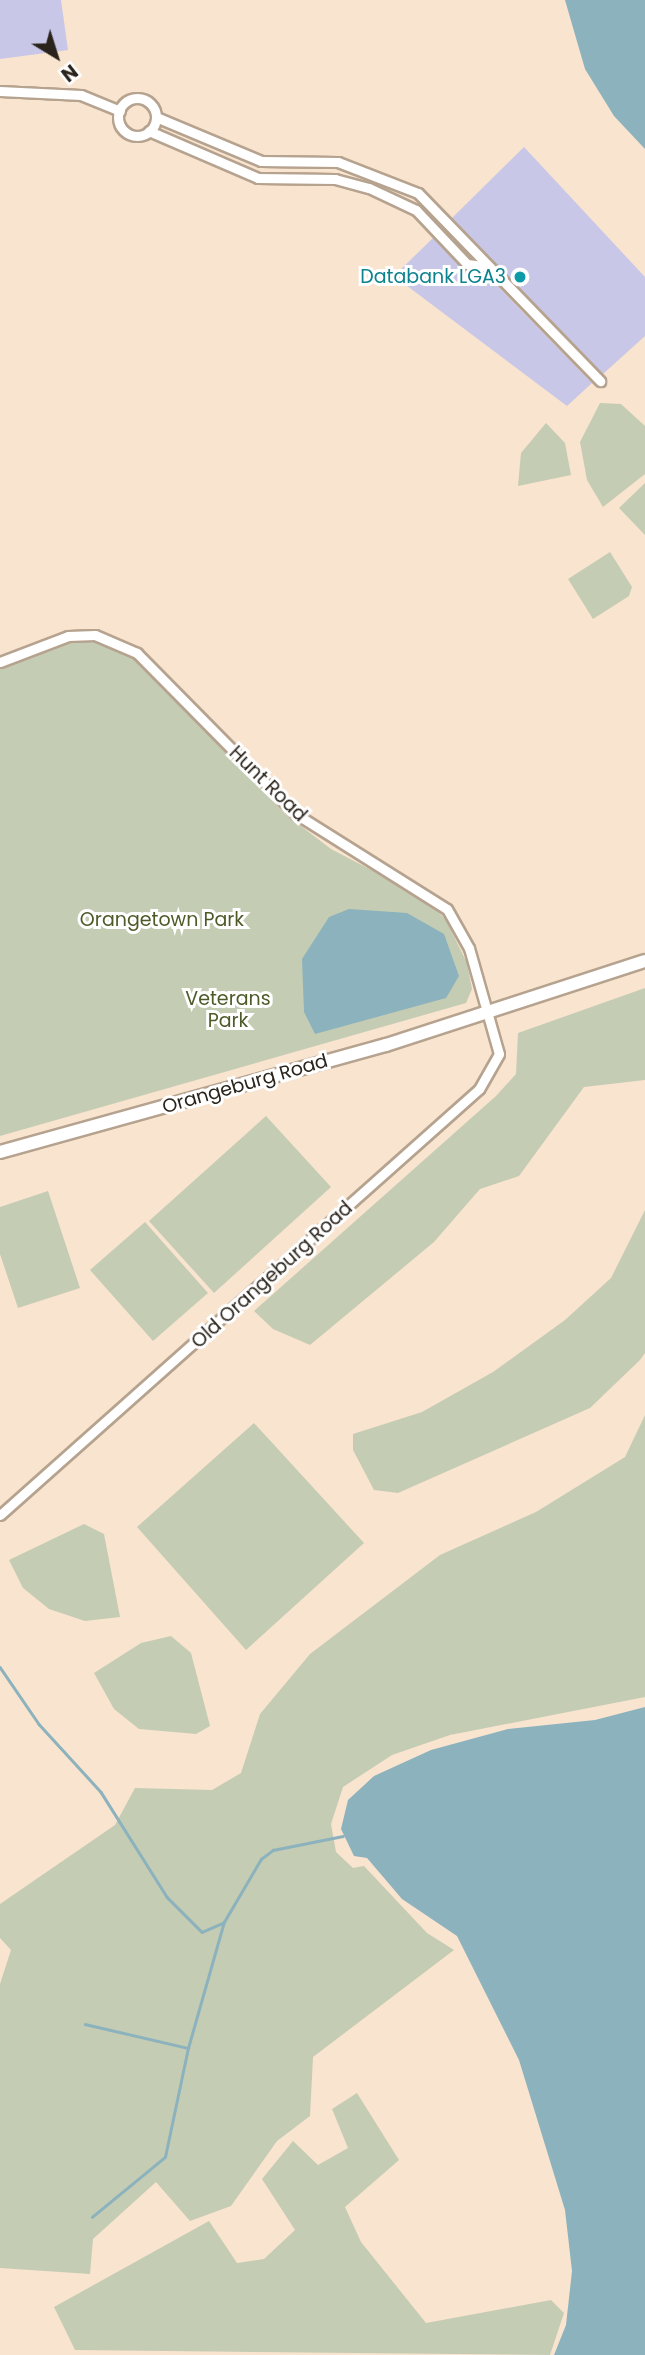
<!DOCTYPE html>
<style>
body{margin:0}
#map{position:relative;width:645px;height:2355px;overflow:hidden;background:#f9e4cf;font-family:Poppins,sans-serif}
div>[style]{position:absolute}
.green>*{inset:0;background:#c5ccb4}
.water>*{inset:0;background:#8bb2bd}
.stream>*{height:2.5px;margin:-1.25px;padding:0 1.25px;transform-origin:1.25px;border-radius:1.25px;background:#8bb2bd}
.building>*{inset:0;background:#c8c7e7}
.roads{filter:drop-shadow(2px 0 #b6a38f) drop-shadow(-2px 0 #b6a38f) drop-shadow(0 2px #b6a38f) drop-shadow(0 -2px #b6a38f)}
.street>*{height:9px;margin:-4.5px;padding:0 4.5px;transform-origin:4.5px;border-radius:4.5px;background:#fff}
.street>.ring{margin:-4.5px;padding:0;box-sizing:content-box;background:none;border:9px solid #fff;border-radius:50%}
.secondary>*{height:12px;margin:-6px;padding:0 6px;transform-origin:6px;border-radius:6px;background:#fff}
.dots>*{width:19px;height:19px;translate:-50% -50%;box-sizing:border-box;border:4px solid #fff;border-radius:50%}
span{translate:-50% -50%;white-space:nowrap;text-align:center;line-height:1.15;-webkit-text-stroke:6px #fff;paint-order:stroke}
.culture-label{font-size:19px;color:#0d838f}
.right{translate:-100% -50%;text-align:right}
.street-label{font-size:19px;color:#2a231b}
.park-label{font-size:19px;color:#4e5b29}
.north{position:absolute;left:21px;top:21px;width:70px;height:70px;-webkit-text-stroke:5px #fff;paint-order:stroke;rotate:142deg;font-size:19px;font-weight:700;line-height:28px;text-align:center;color:#2a231b}
.north::after{content:'';display:block;margin:auto;width:24px;height:32px;background:#2a231b;clip-path:polygon(50% 0,100% 100%,50% 72%,0 100%)}
</style>
<div id="map">
<div class="green">
<i style="clip-path:polygon(600px 403px,621px 404px,645px 426px,645px 474px,603px 507px,587px 480px,580px 442px)"></i>
<i style="clip-path:polygon(546px 423px,565px 443px,571px 475px,518px 486px,521px 453px)"></i>
<i style="clip-path:polygon(645px 483px,645px 535px,619px 508px)"></i>
<i style="clip-path:polygon(610px 552px,632px 587px,629px 596px,593px 619px,568px 579px)"></i>
<i style="clip-path:polygon(77px 640px,108px 641px,137px 657px,285px 814px,331px 849px,425px 898px,446px 920px,467px 963px,472px 989px,466px 1003px,0 1136px,0 668px,38px 648px)"></i>
<i style="clip-path:polygon(645px 988px,645px 1080px,584px 1087px,519px 1176px,480px 1189px,434px 1242px,310px 1345px,273px 1329px,254px 1311px,496px 1096px,516px 1074px,518px 1033px)"></i>
<i style="clip-path:polygon(266px 1116px,331px 1187px,214px 1293px,149px 1221px)"></i>
<i style="clip-path:polygon(48px 1191px,80px 1288px,18px 1308px,0 1254px,0 1207px)"></i>
<i style="clip-path:polygon(645px 1210px,645px 1353px,640px 1360px,590px 1408px,398px 1493px,374px 1490px,353px 1450px,353px 1434px,422px 1412px,493px 1372px,565px 1320px,611px 1278px)"></i>
<i style="clip-path:polygon(145px 1222px,208px 1293px,153px 1341px,90px 1270px)"></i>
<i style="clip-path:polygon(645px 1415px,645px 1697px,450px 1735px,392px 1755px,343px 1787px,331px 1824px,336px 1852px,353px 1868px,364px 1866px,427px 1933px,454px 1950px,313px 2057px,310px 2116px,277px 2141px,231px 2206px,190px 2221px,156px 2182px,93px 2239px,90px 2274px,0 2268px,0 1984px,11px 1950px,0 1938px,0 1904px,115px 1825px,135px 1788px,212px 1790px,241px 1773px,260px 1714px,310px 1654px,440px 1555px,536px 1512px,625px 1457px)"></i>
<i style="clip-path:polygon(254px 1423px,364px 1543px,246px 1650px,137px 1527px)"></i>
<i style="clip-path:polygon(84px 1524px,104px 1534px,120px 1617px,85px 1621px,49px 1609px,23px 1588px,9px 1560px)"></i>
<i style="clip-path:polygon(171px 1636px,191px 1653px,210px 1726px,196px 1734px,139px 1729px,114px 1709px,94px 1673px,141px 1643px)"></i>
<i style="clip-path:polygon(357px 2093px,399px 2160px,345px 2207px,361px 2242px,426px 2323px,551px 2300px,564px 2313px,550px 2355px,75px 2350px,54px 2307px,209px 2221px,237px 2263px,264px 2259px,295px 2230px,262px 2179px,293px 2141px,318px 2165px,348px 2148px,332px 2109px)"></i>
</div>
<div class="water">
<i style="clip-path:polygon(565px 0,645px 0,645px 149px,614px 116px,585px 69px)"></i>
<i style="clip-path:polygon(349px 909px,407px 913px,444px 934px,459px 976px,446px 998px,315px 1034px,304px 1012px,302px 959px,329px 917px)"></i>
<i style="clip-path:polygon(645px 1707px,645px 2355px,554px 2355px,566px 2325px,572px 2271px,565px 2210px,519px 2060px,457px 1936px,402px 1899px,367px 1858px,354px 1856px,341px 1829px,348px 1800px,374px 1776px,431px 1750px,508px 1729px,595px 1720px)"></i>
</div>
<div class="stream">
<i style="left:0;top:1667px;width:69px;rotate:55.6deg"></i>
<i style="left:39px;top:1724px;width:92px;rotate:47.6deg"></i>
<i style="left:101px;top:1792px;width:124px;rotate:57.8deg"></i>
<i style="left:167px;top:1897px;width:49px;rotate:45deg"></i>
<i style="left:202px;top:1932px;width:24px;rotate:-24deg"></i>
<i style="left:224px;top:1922px;width:73px;rotate:-59.6deg"></i>
<i style="left:261px;top:1859px;width:15px;rotate:-37deg"></i>
<i style="left:273px;top:1850px;width:71px;rotate:-11.3deg"></i>
<i style="left:85px;top:2024px;width:106px;rotate:13.1deg"></i>
<i style="left:188px;top:2048px;width:131px;rotate:-74.1deg"></i>
<i style="left:92px;top:2217px;width:94px;rotate:-39.4deg"></i>
<i style="left:165px;top:2157px;width:111px;rotate:-78.1deg"></i>
</div>
<div class="building">
<i style="clip-path:polygon(0 0,61px 0,68px 50px,0 59px)"></i>
<i style="clip-path:polygon(524px 147px,645px 277px,645px 336px,603px 374px,452px 218px)"></i>
<i style="clip-path:polygon(433px 238px,463px 269px,485px 273px,592px 383px,567px 406px,394px 276px)"></i>
</div>
<div class="roads">
<div class="street">
<i style="left:0;top:91px;width:81px;rotate:2.8deg"></i>
<i style="left:81px;top:95px;width:42px;rotate:22.3deg"></i>
<i class="ring" style="left:118px;top:98px;width:29px;height:29px"></i>
<i style="left:156px;top:117px;width:114px;rotate:22.7deg"></i>
<i style="left:261px;top:161px;width:77px;rotate:0.7deg"></i>
<i style="left:338px;top:162px;width:86px;rotate:21.2deg"></i>
<i style="left:418px;top:193px;width:262px;rotate:45.9deg"></i>
<i style="left:149px;top:131px;width:119px;rotate:23.3deg"></i>
<i style="left:258px;top:178px;width:77px;rotate:0.7deg"></i>
<i style="left:335px;top:179px;width:35px;rotate:15deg"></i>
<i style="left:369px;top:188px;width:52px;rotate:25.1deg"></i>
<i style="left:416px;top:210px;width:74px;rotate:46.6deg"></i>
<i style="left:467px;top:264px;width:16px;rotate:7deg"></i>
<i style="left:0;top:662px;width:73px;rotate:-20.9deg"></i>
<i style="left:68px;top:636px;width:27px;rotate:-2deg"></i>
<i style="left:95px;top:635px;width:46px;rotate:23.2deg"></i>
<i style="left:137px;top:653px;width:226px;rotate:45.4deg"></i>
<i style="left:296px;top:814px;width:178px;rotate:32.2deg"></i>
<i style="left:447px;top:909px;width:45px;rotate:60.6deg"></i>
<i style="left:469px;top:948px;width:110px;rotate:74.2deg"></i>
<i style="left:499px;top:1054px;width:40px;rotate:119.7deg"></i>
<i style="left:479px;top:1089px;width:641px;rotate:138.35deg"></i>
</div>
<div class="secondary">
<i style="left:0;top:1152px;width:401px;rotate:-15.5deg"></i>
<i style="left:386px;top:1045px;width:272px;rotate:-18deg"></i>
</div>
</div>
<div class="dots">
<i style="left:520px;top:277px;background:#0f9aa8"></i>
</div>
<div class="culture-label">
<span class="right" style="left:506px;top:277px">Databank LGA3</span>
</div>
<div class="street-label">
<span style="left:268px;top:784px;rotate:44deg">Hunt Road</span>
<span style="left:245px;top:1084px;rotate:-16deg">Orangeburg Road</span>
<span style="left:272px;top:1275px;rotate:-42deg">Old Orangeburg Road</span>
</div>
<div class="park-label">
<span style="left:162px;top:920px">Orangetown Park</span>
<span style="left:228px;top:1010px">Veterans<br>Park</span>
</div>
<div class="north">N</div>
</div>
